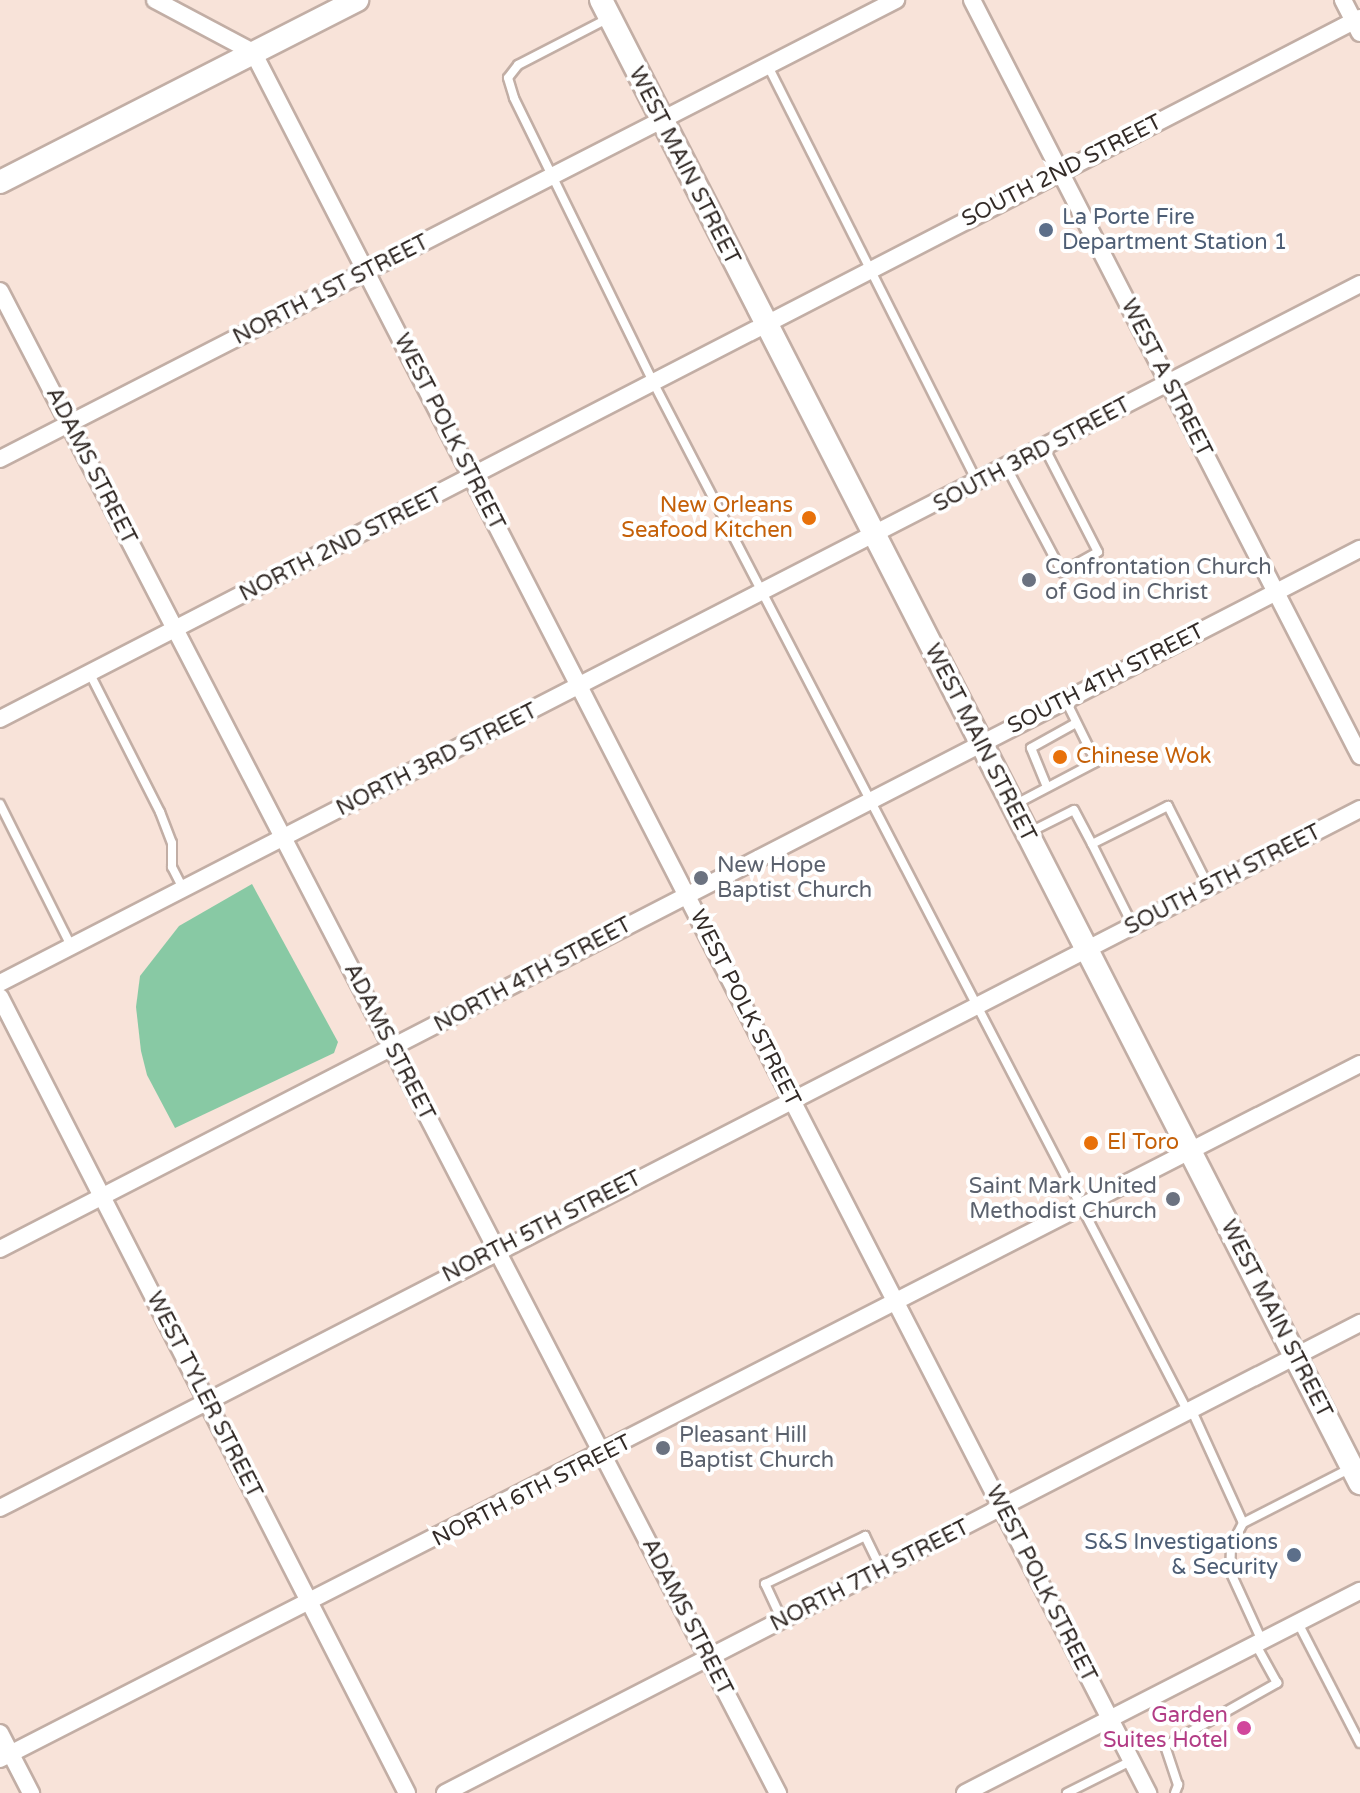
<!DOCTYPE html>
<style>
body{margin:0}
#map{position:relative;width:1360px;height:1793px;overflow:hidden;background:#f8e3d9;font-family:"Varela Round",sans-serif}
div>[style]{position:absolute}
.green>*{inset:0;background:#88c9a4}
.roads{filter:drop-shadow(2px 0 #c2aea5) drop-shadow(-2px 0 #c2aea5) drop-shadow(0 2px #c2aea5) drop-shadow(0 -2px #c2aea5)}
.lane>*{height:8px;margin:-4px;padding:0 4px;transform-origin:4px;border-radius:4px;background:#fff}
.street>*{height:16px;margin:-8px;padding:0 8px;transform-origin:8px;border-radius:8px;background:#fff}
.secondary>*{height:22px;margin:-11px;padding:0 11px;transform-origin:11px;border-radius:11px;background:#fff}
.dots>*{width:22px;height:22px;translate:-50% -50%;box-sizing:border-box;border:4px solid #fff;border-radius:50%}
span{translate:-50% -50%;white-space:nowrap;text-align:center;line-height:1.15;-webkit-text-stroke:8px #fff;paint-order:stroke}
.street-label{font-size:22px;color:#332b27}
.service-label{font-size:22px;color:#4e5e75}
.left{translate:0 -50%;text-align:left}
.right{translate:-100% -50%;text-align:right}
.food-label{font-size:22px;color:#c56008}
.worship-label{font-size:22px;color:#5b616d}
.hotel-label{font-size:22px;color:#b23c85}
</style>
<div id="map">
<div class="green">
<i style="clip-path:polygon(252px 884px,338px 1042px,334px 1053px,175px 1128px,147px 1075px,141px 1051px,136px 1007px,140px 976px,179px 926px)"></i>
</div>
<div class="roads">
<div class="lane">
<i style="left:607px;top:19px;width:100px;rotate:152.7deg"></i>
<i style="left:518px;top:65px;width:16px;rotate:128deg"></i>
<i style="left:508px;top:78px;width:21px;rotate:73deg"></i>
<i style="left:514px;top:98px;width:316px;rotate:63.9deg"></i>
<i style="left:653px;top:382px;width:1161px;rotate:62.55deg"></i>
<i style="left:768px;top:66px;width:467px;rotate:63.3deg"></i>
<i style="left:1007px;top:468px;width:118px;rotate:62.1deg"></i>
<i style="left:1062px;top:572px;width:41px;rotate:-29.1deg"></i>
<i style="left:1098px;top:552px;width:116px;rotate:-117.2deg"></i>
<i style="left:90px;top:674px;width:155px;rotate:63.1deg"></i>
<i style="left:160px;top:812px;width:33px;rotate:69deg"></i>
<i style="left:172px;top:843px;width:24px;rotate:90deg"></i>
<i style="left:172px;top:867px;width:25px;rotate:63deg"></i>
<i style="left:1047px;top:787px;width:42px;rotate:-112.3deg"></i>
<i style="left:1031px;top:748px;width:51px;rotate:-29.1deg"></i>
<i style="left:0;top:804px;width:159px;rotate:63.4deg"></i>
<i style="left:1016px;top:804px;width:90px;rotate:-27.7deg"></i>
<i style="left:1096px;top:762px;width:68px;rotate:-116.2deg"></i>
<i style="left:1028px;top:833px;width:51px;rotate:-26.6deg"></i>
<i style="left:1074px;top:810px;width:38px;rotate:62deg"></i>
<i style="left:1092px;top:844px;width:85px;rotate:-26.6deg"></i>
<i style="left:1168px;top:806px;width:91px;rotate:63.2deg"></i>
<i style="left:1092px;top:844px;width:92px;rotate:63.4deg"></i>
<i style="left:1192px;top:1411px;width:123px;rotate:65.5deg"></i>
<i style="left:1243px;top:1523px;width:27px;rotate:117deg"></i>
<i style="left:1231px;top:1547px;width:24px;rotate:92deg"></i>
<i style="left:1230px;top:1571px;width:77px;rotate:65.4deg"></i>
<i style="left:1243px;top:1523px;width:119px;rotate:-27deg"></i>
<i style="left:782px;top:1620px;width:40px;rotate:-115deg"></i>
<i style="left:765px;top:1584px;width:111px;rotate:-25.6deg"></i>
<i style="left:865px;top:1536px;width:37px;rotate:64deg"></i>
<i style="left:1298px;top:1623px;width:135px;rotate:62.7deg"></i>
<i style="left:1067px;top:1793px;width:72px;rotate:-26.6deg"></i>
<i style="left:1175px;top:1793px;width:9px;rotate:-69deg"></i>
<i style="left:1178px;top:1785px;width:41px;rotate:-108.4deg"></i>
<i style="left:1165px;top:1746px;width:129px;rotate:-29.4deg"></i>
<i style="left:1277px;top:1683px;width:43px;rotate:-118.9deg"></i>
</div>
<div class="street">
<i style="left:155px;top:0;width:111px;rotate:28deg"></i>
<i style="left:253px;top:52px;width:1958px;rotate:62.79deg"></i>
<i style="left:972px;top:0;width:850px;rotate:62.83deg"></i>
<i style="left:1343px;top:0;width:37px;rotate:63deg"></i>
<i style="left:0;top:291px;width:1692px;rotate:62.62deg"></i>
<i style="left:0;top:459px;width:1007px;rotate:-27.13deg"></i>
<i style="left:0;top:719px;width:1530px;rotate:-27.27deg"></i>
<i style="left:0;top:983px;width:1529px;rotate:-27.2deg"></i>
<i style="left:0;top:997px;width:894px;rotate:62.92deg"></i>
<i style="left:0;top:1249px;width:1530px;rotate:-27.24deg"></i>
<i style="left:0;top:1508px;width:1529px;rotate:-27.2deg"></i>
<i style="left:0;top:1733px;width:68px;rotate:62.7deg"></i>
<i style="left:0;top:1759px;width:1527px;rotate:-27.07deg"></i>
<i style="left:445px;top:1793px;width:1029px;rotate:-27.19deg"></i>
<i style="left:965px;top:1793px;width:444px;rotate:-27.1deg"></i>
</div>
<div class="secondary">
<i style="left:601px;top:0;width:1666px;rotate:62.9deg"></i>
<i style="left:0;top:182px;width:401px;rotate:-27deg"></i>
</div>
</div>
<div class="dots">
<i style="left:1046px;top:230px;background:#5c6f8a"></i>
<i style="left:809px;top:518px;background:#e8710a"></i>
<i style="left:1029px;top:580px;background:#6b7280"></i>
<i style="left:1060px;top:757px;background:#e8710a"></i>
<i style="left:701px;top:878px;background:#6b7280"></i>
<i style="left:1091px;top:1143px;background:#e8710a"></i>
<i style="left:1173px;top:1199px;background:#6b7280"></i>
<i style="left:663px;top:1448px;background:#6b7280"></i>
<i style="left:1294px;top:1555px;background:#5c6f8a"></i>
<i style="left:1244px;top:1728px;background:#d1479c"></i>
</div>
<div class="street-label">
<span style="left:684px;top:166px;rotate:63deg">WEST MAIN STREET</span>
<span style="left:1062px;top:171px;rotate:-27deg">SOUTH 2ND STREET</span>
<span style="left:331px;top:290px;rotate:-27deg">NORTH 1ST STREET</span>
<span style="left:1166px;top:378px;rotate:63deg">WEST A STREET</span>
<span style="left:449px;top:432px;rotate:63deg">WEST POLK STREET</span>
<span style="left:1032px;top:455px;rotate:-28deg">SOUTH 3RD STREET</span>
<span style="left:91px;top:466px;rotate:63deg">ADAMS STREET</span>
<span style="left:341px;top:545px;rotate:-27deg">NORTH 2ND STREET</span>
<span style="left:1106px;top:679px;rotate:-27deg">SOUTH 4TH STREET</span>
<span style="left:980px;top:743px;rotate:63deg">WEST MAIN STREET</span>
<span style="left:437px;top:760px;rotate:-27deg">NORTH 3RD STREET</span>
<span style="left:1223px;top:880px;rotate:-27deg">SOUTH 5TH STREET</span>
<span style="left:533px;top:975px;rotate:-28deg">NORTH 4TH STREET</span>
<span style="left:745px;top:1008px;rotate:63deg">WEST POLK STREET</span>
<span style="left:389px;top:1042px;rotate:63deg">ADAMS STREET</span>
<span style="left:542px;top:1227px;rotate:-27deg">NORTH 5TH STREET</span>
<span style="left:1276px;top:1319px;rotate:63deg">WEST MAIN STREET</span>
<span style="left:204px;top:1395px;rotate:63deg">WEST TYLER STREET</span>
<span style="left:532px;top:1491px;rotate:-27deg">NORTH 6TH STREET</span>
<span style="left:870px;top:1576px;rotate:-27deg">NORTH 7TH STREET</span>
<span style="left:1041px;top:1584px;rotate:63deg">WEST POLK STREET</span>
<span style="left:687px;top:1617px;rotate:63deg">ADAMS STREET</span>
</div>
<div class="service-label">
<span class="left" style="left:1062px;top:230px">La Porte Fire<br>Department Station 1</span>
<span class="right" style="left:1278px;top:1555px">S&amp;S Investigations<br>&amp; Security</span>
</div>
<div class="food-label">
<span class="right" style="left:793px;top:518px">New Orleans<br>Seafood Kitchen</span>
<span class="left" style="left:1076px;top:757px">Chinese Wok</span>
<span class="left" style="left:1107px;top:1143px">El Toro</span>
</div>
<div class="worship-label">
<span class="left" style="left:1045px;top:580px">Confrontation Church<br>of God in Christ</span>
<span class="left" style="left:717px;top:878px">New Hope<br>Baptist Church</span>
<span class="right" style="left:1157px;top:1199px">Saint Mark United<br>Methodist Church</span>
<span class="left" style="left:679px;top:1448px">Pleasant Hill<br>Baptist Church</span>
</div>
<div class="hotel-label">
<span class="right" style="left:1228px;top:1728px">Garden<br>Suites Hotel</span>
</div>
</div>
